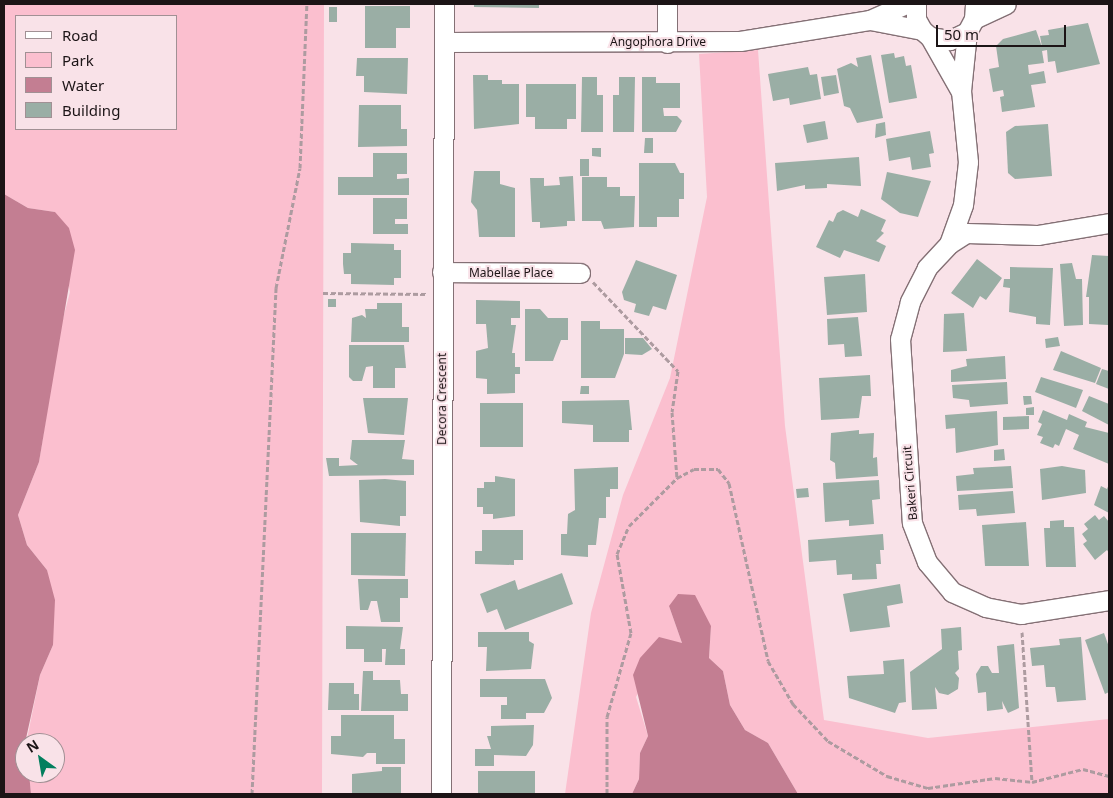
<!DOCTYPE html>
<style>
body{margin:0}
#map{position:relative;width:1113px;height:798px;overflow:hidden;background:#f9e2e8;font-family:"Noto Sans",sans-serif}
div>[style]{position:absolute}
.green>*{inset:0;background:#fbbfcf}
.water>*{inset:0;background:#c37e92}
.building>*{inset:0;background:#9aaea5}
.path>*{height:3px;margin-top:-1.5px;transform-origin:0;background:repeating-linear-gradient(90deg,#ad9ba0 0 5px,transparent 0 7.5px)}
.roads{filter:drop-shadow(1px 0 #847075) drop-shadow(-1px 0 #847075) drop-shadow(0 1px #847075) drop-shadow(0 -1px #847075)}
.minor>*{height:19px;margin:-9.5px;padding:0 9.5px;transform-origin:9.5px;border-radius:9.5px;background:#fff}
span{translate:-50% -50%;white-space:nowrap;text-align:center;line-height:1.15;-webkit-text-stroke:4px #f9e2e8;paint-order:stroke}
.street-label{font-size:12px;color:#1c1416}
.frame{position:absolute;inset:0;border:5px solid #1c1416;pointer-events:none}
.legend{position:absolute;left:15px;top:15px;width:162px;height:115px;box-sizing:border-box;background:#f9e2e8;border:1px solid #a19094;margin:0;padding:6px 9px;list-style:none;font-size:15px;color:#1c1416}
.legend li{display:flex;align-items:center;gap:10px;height:25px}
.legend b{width:25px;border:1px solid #a19094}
.north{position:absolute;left:15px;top:733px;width:50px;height:50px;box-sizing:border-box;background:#f9e2e8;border:1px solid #a19094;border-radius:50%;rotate:328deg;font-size:14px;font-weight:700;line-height:20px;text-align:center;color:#1c1416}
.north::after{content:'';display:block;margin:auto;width:18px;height:22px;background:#037f5e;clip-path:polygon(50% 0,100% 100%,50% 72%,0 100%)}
.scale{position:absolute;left:936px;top:25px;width:130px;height:22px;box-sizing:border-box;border:2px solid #1c1416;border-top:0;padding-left:6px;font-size:15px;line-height:18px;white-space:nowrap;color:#1c1416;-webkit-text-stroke:4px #f9e2e8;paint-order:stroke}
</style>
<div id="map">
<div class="green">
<i style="clip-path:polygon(evenodd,4px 4px,324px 4px,322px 794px,31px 794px,29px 773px,55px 773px,55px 743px,27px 743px,27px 739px,40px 675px,53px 645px,47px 570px,27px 545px,18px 515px,39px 462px,60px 330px,70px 292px,55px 212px,28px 208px,4px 194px,4px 4px,16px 16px,176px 16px,176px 129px,16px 129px,16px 16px)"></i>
<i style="clip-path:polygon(758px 50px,785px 426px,824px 720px,928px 738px,1109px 719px,1109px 794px,798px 794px,768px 743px,745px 730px,730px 705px,723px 671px,709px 658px,711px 626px,669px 606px,682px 643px,665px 641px,636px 697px,648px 736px,640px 753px,639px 779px,632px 794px,565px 794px,591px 613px,623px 495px,670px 378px,707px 197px,699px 54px)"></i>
</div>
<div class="water">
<i style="clip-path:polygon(4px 194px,28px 208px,55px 212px,69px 228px,75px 250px,39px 462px,18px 515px,27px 545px,47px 570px,55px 600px,53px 645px,40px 675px,25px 743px,25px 773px,29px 773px,31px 794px,4px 794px)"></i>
<i style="clip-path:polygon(678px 594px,695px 595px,711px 626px,709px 658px,723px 671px,730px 705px,745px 730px,768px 743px,798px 794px,632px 794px,639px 779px,640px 753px,648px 736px,633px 675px,640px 658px,659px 637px,682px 643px,669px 606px)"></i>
</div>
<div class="building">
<i style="clip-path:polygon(474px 4px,539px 4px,539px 8px,474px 7px)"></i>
<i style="clip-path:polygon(365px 6px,410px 6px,410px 28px,396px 28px,396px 48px,365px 48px)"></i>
<i style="clip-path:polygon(329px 7px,337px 7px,337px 22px,329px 22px)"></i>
<i style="clip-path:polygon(1088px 23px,1100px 64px,1057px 73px,1055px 61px,1048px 62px,1047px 50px,1042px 51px,1044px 63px,1028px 65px,1029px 74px,1044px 71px,1046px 83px,1031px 85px,1035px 107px,1002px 112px,1000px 97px,1004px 96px,1003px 90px,993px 92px,989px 69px,999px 67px,996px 46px,1003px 39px,1036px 30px,1042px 47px,1040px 36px,1049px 35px,1048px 30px)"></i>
<i style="clip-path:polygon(894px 53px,895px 58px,904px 56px,906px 66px,911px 65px,917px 98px,889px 103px,881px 55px)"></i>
<i style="clip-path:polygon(871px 55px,883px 118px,857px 123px,850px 108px,844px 106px,837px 69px,851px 63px,858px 67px,856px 58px)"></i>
<i style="clip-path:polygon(357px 58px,408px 58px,407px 94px,364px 92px,364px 76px,356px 76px)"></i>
<i style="clip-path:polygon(808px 67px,810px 75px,817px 74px,821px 99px,790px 105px,789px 98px,773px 101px,768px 74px)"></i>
<i style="clip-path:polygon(473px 75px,488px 75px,488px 80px,502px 80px,502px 84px,519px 84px,519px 124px,474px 129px)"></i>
<i style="clip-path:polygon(836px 75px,839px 93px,824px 96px,821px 77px)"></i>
<i style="clip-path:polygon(582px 77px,597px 77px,597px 95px,603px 95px,603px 132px,581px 132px)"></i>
<i style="clip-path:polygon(619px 77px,635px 77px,634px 132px,613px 132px,613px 95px,619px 95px)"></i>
<i style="clip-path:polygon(642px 77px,656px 77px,656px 83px,680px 83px,680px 108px,663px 108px,664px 116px,677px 116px,682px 121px,676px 132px,642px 132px)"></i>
<i style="clip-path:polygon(526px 84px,576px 84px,576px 119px,567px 119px,567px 129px,535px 129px,535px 117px,526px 117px)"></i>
<i style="clip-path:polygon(359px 105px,401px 105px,401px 129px,407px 129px,407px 146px,358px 147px)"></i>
<i style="clip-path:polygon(825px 121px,828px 139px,807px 143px,803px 125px)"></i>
<i style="clip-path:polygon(885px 122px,886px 135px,875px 138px,876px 124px)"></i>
<i style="clip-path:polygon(1048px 124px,1052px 176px,1015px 179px,1008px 173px,1006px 132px,1015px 126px)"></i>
<i style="clip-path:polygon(930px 131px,934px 153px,929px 154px,931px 167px,912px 170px,910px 157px,889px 161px,886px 139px)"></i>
<i style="clip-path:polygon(645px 138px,653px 138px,653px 153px,644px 153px)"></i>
<i style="clip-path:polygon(592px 148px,601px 148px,601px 157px,592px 156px)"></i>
<i style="clip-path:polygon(373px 153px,407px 153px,407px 174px,397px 174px,397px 179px,409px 178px,409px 195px,338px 195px,338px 177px,373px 177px)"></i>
<i style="clip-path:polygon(859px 157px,861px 186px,827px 184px,827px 188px,805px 189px,805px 185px,777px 191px,775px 163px)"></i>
<i style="clip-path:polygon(580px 159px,589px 159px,589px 176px,580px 176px)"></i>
<i style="clip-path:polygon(639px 163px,675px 163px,680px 173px,684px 173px,684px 199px,679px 199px,679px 217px,657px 217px,657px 227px,639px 227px)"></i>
<i style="clip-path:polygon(474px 171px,500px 171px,500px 184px,515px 188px,515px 237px,479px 237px,477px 210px,471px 202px)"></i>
<i style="clip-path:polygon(887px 172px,931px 181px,918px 217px,900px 213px,881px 199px)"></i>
<i style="clip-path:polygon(573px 176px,575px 221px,567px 221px,567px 226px,540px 228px,540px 222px,532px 222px,530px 178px,544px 178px,544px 186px,560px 185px,559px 177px)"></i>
<i style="clip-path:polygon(582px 177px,607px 177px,607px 187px,620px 187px,620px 196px,635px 196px,634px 227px,604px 229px,601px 221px,582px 221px)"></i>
<i style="clip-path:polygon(373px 198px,407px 198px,407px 219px,395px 219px,395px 224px,408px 224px,408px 234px,373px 234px)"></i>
<i style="clip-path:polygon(861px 209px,886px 220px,881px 231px,884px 233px,876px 241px,886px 246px,879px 262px,844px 250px,840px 258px,816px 247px,829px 220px,833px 222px,837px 213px,843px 210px,858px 217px)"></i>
<i style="clip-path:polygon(351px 243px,394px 244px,394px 250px,401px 250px,401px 278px,394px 278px,394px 285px,351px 284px,351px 274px,344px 274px,343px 264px,343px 253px,351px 253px)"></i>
<i style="clip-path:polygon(1092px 255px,1109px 256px,1108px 325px,1089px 324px,1089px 297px,1086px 297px)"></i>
<i style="clip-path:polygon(977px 259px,1002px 278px,986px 300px,980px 296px,973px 308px,951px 293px)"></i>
<i style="clip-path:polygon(636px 260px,677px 275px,666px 310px,653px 306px,649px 316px,634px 312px,636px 304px,624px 300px,622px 292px)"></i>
<i style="clip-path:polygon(1072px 263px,1076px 279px,1082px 279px,1083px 325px,1064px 326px,1060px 264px)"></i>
<i style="clip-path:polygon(1010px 267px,1053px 268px,1050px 325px,1036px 324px,1036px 317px,1009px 312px,1010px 288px,1003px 287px,1004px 279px,1010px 279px)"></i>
<i style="clip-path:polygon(865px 274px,867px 312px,827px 315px,824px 277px)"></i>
<i style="clip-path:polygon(328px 299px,336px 299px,336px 307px,328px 307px)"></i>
<i style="clip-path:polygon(476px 300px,520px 301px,520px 318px,511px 318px,511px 325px,516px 325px,512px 353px,515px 353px,515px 367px,520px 367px,520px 374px,515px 374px,515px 393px,487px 394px,487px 379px,476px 378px,476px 351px,488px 348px,486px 324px,476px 324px)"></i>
<i style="clip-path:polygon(377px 303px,402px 303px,402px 327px,409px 327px,409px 342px,351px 342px,352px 318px,362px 315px,366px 318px,365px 309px,377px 309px)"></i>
<i style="clip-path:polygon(525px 309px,540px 309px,548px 318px,568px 318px,568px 340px,561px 340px,553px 361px,525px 361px)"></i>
<i style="clip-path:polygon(964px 313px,967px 351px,943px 352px,944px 314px)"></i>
<i style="clip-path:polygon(858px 317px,862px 356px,845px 357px,844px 344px,828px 345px,827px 319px)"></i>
<i style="clip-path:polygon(581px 321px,600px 321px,600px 329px,624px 329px,624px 354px,615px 378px,581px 378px)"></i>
<i style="clip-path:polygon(1058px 337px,1060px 346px,1046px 348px,1045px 339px)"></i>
<i style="clip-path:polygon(625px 338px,643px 338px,652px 349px,642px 355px,625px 354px)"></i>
<i style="clip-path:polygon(349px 345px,404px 345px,406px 368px,395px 368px,395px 388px,373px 388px,373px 366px,366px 367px,362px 381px,353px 381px,349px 377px)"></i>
<i style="clip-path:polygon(1061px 351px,1101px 368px,1095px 383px,1053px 370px)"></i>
<i style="clip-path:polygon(1005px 356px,1006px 379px,951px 382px,951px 370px,967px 366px,966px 359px)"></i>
<i style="clip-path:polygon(1102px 369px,1109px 371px,1109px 389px,1096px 384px)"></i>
<i style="clip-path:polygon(870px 375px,871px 396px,862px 396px,859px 418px,821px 420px,819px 378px)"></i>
<i style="clip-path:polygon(1041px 377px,1083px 390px,1076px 408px,1035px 392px)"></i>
<i style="clip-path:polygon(1007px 382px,1008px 404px,970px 407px,969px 400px,953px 398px,952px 385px)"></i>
<i style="clip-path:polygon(581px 386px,589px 386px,589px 394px,580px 394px)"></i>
<i style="clip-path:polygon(1023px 396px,1031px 396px,1032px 404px,1024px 405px)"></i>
<i style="clip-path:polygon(1089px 396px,1109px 404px,1109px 425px,1082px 411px)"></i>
<i style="clip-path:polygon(363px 398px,408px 398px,404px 435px,368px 433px)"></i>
<i style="clip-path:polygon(629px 400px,632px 430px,629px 430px,629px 442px,593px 442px,593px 425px,562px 423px,562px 401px)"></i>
<i style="clip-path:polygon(480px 403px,523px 403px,523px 447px,480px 447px)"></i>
<i style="clip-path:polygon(1034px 407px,1034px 415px,1026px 415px,1026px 408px)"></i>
<i style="clip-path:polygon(1043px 410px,1067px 420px,1069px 414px,1087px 422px,1085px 427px,1109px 433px,1109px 464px,1073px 449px,1079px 435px,1066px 429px,1059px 446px,1055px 444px,1053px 448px,1040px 443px,1043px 437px,1037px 435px,1042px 424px,1038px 422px)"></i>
<i style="clip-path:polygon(997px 411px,998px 445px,956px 453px,955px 428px,946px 429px,945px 415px)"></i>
<i style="clip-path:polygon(1029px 416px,1029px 429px,1003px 430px,1003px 417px)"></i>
<i style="clip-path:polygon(859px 430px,859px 434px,874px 433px,873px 458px,877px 457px,878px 476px,836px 479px,835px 463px,830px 460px,831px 433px)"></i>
<i style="clip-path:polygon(352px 440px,405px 440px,402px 459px,414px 460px,414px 475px,329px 476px,326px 458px,339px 458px,339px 466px,358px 465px,350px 459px)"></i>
<i style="clip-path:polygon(1004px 449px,1005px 460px,994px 461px,994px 450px)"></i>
<i style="clip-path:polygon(1011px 466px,1013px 488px,957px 491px,956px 476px,974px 474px,973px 468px)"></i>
<i style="clip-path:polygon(1062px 466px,1085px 470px,1086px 493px,1042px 500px,1040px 469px)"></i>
<i style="clip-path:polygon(618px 467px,618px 489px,610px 489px,610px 497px,606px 497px,606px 518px,599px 518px,596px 545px,588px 545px,588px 557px,561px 555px,561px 534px,567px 534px,568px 514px,575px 510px,574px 469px)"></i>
<i style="clip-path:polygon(495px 476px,515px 479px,515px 516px,493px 519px,493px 514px,483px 514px,483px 507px,477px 507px,477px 488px,484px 488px,484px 482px,495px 482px)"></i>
<i style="clip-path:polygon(385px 479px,406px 481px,406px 516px,400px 516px,400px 526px,360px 522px,359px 480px)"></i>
<i style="clip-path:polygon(879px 480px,880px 499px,872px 500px,874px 524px,849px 526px,849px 520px,825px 522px,823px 483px)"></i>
<i style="clip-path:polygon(1109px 484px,1109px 513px,1094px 505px,1101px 486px,1107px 489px)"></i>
<i style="clip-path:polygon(808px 488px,809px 497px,797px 498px,796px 489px)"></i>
<i style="clip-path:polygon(1013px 491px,1015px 513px,977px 516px,976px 509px,959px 510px,958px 495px)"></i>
<i style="clip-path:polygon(1095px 515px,1099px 520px,1104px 516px,1109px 522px,1109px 553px,1107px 550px,1095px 560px,1083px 544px,1087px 541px,1082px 534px,1088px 529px,1084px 524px)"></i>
<i style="clip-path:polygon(1064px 520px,1064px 527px,1074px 527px,1076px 567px,1046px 567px,1044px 528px,1050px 528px,1050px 521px)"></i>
<i style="clip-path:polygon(1026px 522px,1029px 566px,985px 566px,982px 525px)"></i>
<i style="clip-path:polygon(482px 530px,523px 530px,523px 560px,514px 560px,514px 565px,475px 564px,475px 551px,482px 551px)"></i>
<i style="clip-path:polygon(351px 533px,406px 533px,405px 576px,351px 575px)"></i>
<i style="clip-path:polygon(883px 534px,884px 550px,880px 550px,881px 564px,876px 564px,877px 579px,852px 580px,852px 574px,837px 575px,836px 560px,809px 562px,808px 540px)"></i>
<i style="clip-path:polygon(562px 573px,573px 604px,505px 630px,497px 609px,487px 613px,480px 594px,515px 580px,518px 590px)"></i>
<i style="clip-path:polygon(358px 579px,408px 579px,408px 598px,400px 598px,400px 622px,381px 622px,377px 601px,371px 601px,368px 610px,360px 610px)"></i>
<i style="clip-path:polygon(900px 584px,903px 603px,887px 606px,890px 627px,850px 632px,843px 594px)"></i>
<i style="clip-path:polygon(346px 626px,403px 627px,400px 649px,405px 649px,405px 665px,385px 665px,386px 649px,382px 649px,382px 662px,364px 662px,364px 649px,346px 649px)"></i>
<i style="clip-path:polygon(961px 627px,962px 650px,958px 651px,959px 669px,955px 673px,959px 678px,958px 689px,948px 695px,939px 693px,935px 687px,937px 709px,912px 710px,910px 672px,942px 649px,941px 629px)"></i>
<i style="clip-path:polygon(478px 632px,529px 632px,529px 641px,534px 644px,531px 669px,486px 671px,487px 647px,478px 647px)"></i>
<i style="clip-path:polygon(1104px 633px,1109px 647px,1109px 692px,1105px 694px,1085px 640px)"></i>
<i style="clip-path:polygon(1081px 637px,1086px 700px,1057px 702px,1055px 687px,1046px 687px,1044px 665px,1032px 666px,1030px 648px,1060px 645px,1059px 639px)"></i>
<i style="clip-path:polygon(1014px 644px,1019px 708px,1008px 713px,1002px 701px,1003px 709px,987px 711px,986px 692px,978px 693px,976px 674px,981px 666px,988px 666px,992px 673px,999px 673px,997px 646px)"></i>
<i style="clip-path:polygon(904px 659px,906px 702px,899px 703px,895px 713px,849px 698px,847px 676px,884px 674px,883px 661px)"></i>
<i style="clip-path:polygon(363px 671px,373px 671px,373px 680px,400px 680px,401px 694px,408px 694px,408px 711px,361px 711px)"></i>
<i style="clip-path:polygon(480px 679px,545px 679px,552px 698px,544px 713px,526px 713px,526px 719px,501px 719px,501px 705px,507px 705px,507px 697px,480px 697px)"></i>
<i style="clip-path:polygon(329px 683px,354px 683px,354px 694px,359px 694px,359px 710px,328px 710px)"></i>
<i style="clip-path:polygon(341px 715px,394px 715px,394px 739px,405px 739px,405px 764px,376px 764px,376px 753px,367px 753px,363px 757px,331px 754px,331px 736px,341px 736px)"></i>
<i style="clip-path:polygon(534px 725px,533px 745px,526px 756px,494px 755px,494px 766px,475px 766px,475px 749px,491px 749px,487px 736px,491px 736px,491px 726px)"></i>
<i style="clip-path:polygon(382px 767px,401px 767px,401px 794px,352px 794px,352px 774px,382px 771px)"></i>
<i style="clip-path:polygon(478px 771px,535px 771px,535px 794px,478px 794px)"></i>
</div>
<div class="path">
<i style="left:593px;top:282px;width:123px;rotate:46.3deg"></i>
<i style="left:678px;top:371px;width:41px;rotate:98.3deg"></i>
<i style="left:672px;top:412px;width:66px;rotate:85.7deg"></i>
<i style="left:323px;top:293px;width:104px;rotate:0.6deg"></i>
<i style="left:1022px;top:632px;width:150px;rotate:86.2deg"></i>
<i style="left:252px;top:794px;width:507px;rotate:-87.28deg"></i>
<i style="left:276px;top:288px;width:122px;rotate:-78.7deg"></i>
<i style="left:300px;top:168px;width:164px;rotate:-87.6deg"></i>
<i style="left:607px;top:794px;width:77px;rotate:-90deg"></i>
<i style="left:607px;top:717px;width:87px;rotate:-74.1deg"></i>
<i style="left:631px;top:633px;width:80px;rotate:-100deg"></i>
<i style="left:617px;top:554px;width:30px;rotate:-67deg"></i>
<i style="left:629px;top:526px;width:68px;rotate:-45deg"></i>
<i style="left:677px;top:478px;width:19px;rotate:-28deg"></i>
<i style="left:694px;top:469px;width:24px"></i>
<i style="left:718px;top:469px;width:18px;rotate:52deg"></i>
<i style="left:729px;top:483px;width:182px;rotate:77.6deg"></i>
<i style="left:768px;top:661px;width:50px;rotate:59.8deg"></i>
<i style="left:793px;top:704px;width:51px;rotate:46.6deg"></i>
<i style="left:828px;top:741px;width:69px;rotate:30.7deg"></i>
<i style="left:887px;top:776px;width:43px;rotate:16.3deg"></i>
<i style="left:928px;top:788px;width:68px;rotate:-8.5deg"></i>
<i style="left:995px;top:778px;width:37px;rotate:6deg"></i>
<i style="left:1032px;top:782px;width:53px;rotate:-14.3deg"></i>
<i style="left:1083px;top:769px;width:27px;rotate:15deg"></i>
</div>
<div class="roads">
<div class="minor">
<i style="left:667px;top:4px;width:39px;rotate:90deg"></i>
<i style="left:916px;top:4px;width:15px;rotate:90deg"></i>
<i style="left:916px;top:19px;width:13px;rotate:61deg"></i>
<i style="left:922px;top:30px;width:11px;rotate:41deg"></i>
<i style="left:930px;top:37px;width:20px;rotate:9deg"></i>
<i style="left:950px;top:40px;width:19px;rotate:-25deg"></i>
<i style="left:967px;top:32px;width:15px;rotate:-62deg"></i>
<i style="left:974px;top:19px;width:15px;rotate:-86deg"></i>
<i style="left:974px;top:19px;width:35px;rotate:-25deg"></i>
<i style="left:870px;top:20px;width:53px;rotate:10.9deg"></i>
<i style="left:930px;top:37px;width:61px;rotate:60.5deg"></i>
<i style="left:444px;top:42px;width:296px;rotate:-0.2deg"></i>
<i style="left:740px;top:41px;width:132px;rotate:-9.2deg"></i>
<i style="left:870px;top:20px;width:39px;rotate:-24deg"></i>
<i style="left:1109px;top:223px;width:73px;rotate:170.5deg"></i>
<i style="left:1037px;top:235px;width:71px;rotate:-178.4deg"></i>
<i style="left:966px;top:233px;width:20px;rotate:147deg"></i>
<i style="left:949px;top:244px;width:33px;rotate:133deg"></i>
<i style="left:927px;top:268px;width:38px;rotate:117deg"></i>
<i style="left:910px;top:302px;width:38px;rotate:105deg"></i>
<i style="left:900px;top:339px;width:184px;rotate:86.3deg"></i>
<i style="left:912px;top:523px;width:42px;rotate:69deg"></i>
<i style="left:927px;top:562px;width:39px;rotate:50deg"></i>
<i style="left:952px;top:592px;width:36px;rotate:24deg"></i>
<i style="left:985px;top:607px;width:37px;rotate:11deg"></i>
<i style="left:1021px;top:614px;width:89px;rotate:-9deg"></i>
<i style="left:949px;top:244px;width:41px;rotate:-70.3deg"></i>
<i style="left:963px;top:205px;width:43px;rotate:-83.4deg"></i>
<i style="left:968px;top:162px;width:71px;rotate:-95.6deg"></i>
<i style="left:961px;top:91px;width:59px;rotate:-84.2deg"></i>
<i style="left:442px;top:272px;width:138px;rotate:0.4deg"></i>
<i style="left:441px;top:794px;width:790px;rotate:-89.78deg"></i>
</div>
</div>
<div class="street-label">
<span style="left:658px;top:42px">Angophora Drive</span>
<span style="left:511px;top:273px">Mabellae Place</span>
<span style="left:442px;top:399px;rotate:-90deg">Decora Crescent</span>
<span style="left:910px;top:483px;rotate:-95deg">Bakeri Circuit</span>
</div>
<div class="frame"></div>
<ul class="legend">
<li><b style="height:6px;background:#fff"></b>Road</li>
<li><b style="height:14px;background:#fbbfcf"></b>Park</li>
<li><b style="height:14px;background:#c37e92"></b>Water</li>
<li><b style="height:14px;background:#9aaea5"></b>Building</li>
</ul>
<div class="north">N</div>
<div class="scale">50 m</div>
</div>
